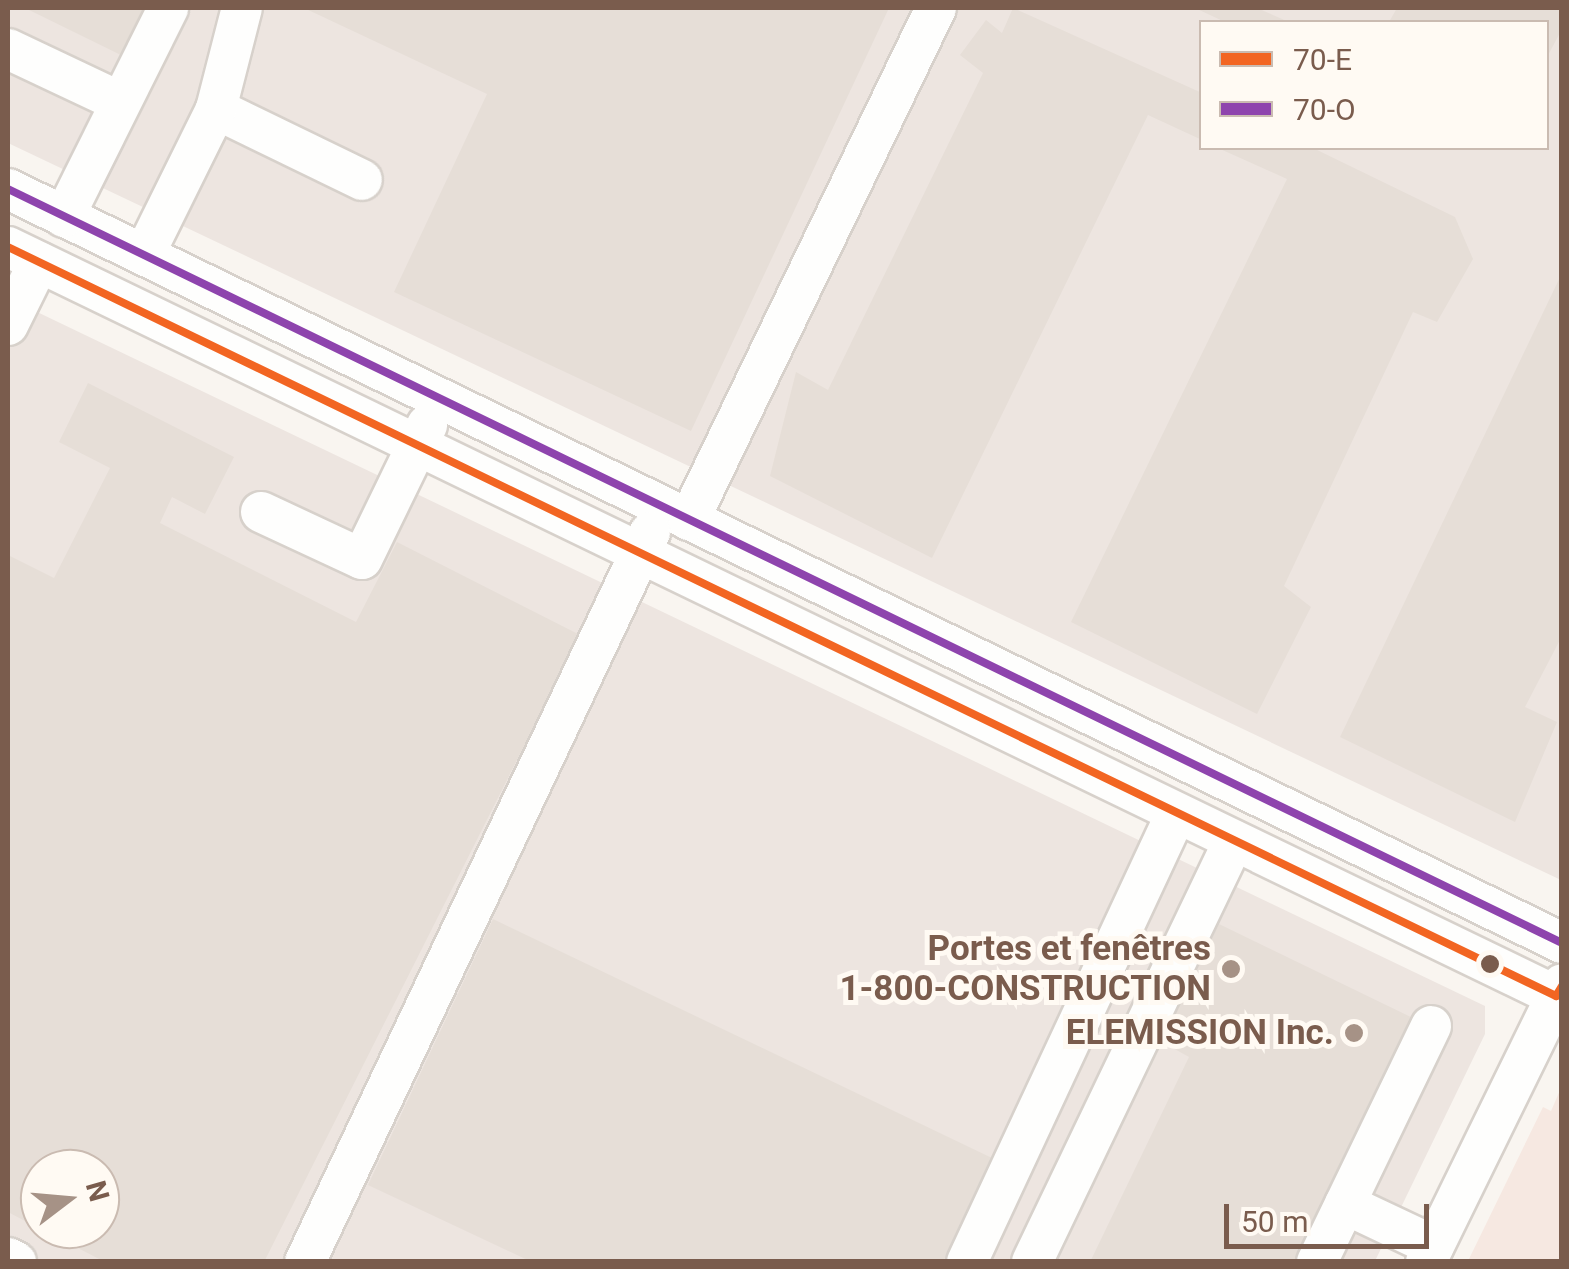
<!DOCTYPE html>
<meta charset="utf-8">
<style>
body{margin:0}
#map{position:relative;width:1569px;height:1269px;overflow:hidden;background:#f9f5f0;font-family:Roboto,sans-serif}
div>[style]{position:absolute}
.commercial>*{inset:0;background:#f6e8e1}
.industrial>*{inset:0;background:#ede5e0}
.building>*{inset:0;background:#e6ded7}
.roads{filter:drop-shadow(2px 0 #d7d1cb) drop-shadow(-2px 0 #d7d1cb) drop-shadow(0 2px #d7d1cb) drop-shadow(0 -2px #d7d1cb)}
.minor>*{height:40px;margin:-20px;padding:0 20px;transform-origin:20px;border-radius:20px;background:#fefefd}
.bus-1>*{height:8px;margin:-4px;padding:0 4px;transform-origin:4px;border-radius:4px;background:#f26522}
.bus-2>*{height:8px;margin:-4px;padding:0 4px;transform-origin:4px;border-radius:4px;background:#8e44ad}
.dots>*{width:28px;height:28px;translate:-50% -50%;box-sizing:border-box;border:5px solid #fffaf3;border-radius:50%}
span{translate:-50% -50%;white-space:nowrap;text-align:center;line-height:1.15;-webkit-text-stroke:10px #fffaf3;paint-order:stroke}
.poi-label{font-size:35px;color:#7a5c4d;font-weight:700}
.right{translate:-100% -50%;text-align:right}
.frame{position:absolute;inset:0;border:10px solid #7a5c4d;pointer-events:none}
.legend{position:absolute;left:1199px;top:20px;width:350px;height:130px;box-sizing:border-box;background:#fffaf3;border:2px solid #cabbb1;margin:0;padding:12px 18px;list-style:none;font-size:30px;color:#7a5c4d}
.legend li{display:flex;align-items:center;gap:20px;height:50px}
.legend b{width:50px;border:2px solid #cabbb1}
.north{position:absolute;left:20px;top:1149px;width:100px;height:100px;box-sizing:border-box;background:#fffaf3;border:2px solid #cabbb1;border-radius:50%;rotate:74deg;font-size:28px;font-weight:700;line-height:40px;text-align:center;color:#7a5c4d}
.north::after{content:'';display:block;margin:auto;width:35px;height:45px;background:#a69286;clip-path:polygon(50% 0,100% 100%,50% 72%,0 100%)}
.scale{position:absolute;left:1224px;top:1204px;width:205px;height:45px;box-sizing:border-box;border:5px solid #7a5c4d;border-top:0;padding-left:12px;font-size:30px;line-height:35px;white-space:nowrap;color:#7a5c4d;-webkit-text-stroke:8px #fffaf3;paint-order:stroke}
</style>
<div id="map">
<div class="commercial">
<i style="clip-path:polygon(1561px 1088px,1561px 1261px,1468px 1261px,1543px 1107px,1551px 1111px)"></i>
</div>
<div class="industrial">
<i style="clip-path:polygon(evenodd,8px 8px,1561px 8px,1561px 880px,8px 143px,8px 8px,1202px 22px,1546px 22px,1546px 148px,1202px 148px,1202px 22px)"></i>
<i style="clip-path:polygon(evenodd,8px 298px,1485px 1006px,1485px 1034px,1375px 1261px,8px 1261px,8px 298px,40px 1169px,100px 1169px,100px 1229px,40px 1229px,40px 1169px)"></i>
</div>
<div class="building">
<i style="clip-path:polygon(25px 8px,162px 8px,127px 58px)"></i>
<i style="clip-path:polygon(304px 8px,889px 8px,691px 431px,394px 292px,487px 94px)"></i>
<i style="clip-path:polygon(1013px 8px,1202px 93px,1202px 140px,1148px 115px,932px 558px,770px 476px,796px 372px,828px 390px,983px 73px,960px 55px,986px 20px,1002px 33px)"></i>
<i style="clip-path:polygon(1195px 8px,1257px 8px,1289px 22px,1225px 22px)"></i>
<i style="clip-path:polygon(1397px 8px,1562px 8px,1562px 29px,1546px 59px,1546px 22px,1389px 22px)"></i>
<i style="clip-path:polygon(1218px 148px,1313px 148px,1455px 217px,1473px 259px,1437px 322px,1413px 312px,1284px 586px,1311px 607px,1257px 714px,1071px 622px,1287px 179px)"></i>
<i style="clip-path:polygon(1562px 273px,1562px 636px,1525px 707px,1557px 722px,1515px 822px,1340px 737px)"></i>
<i style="clip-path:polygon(88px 383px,234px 457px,205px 514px,172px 497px,160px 523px,356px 622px,397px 542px,580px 635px,264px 1262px,105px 1262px,41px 1229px,100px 1229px,100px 1169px,40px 1169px,40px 1229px,8px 1212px,8px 555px,54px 578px,110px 468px,59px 442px)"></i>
<i style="clip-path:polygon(493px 919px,992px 1158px,943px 1262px,532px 1262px,368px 1185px)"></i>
<i style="clip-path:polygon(1219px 924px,1417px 1020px,1299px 1262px,1090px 1262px,1189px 1057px,1162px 1042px)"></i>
</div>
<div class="roads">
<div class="minor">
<i style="left:8px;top:49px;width:124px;rotate:25.3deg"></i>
<i style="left:216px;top:109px;width:162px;rotate:25.9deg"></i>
<i style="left:8px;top:189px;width:1727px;rotate:25.88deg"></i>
<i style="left:64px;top:217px;width:233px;rotate:-63.5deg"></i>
<i style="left:8px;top:247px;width:1726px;rotate:25.82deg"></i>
<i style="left:144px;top:255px;width:163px;rotate:-63.7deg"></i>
<i style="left:216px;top:109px;width:104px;rotate:-75.6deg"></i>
<i style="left:8px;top:325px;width:70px;rotate:-63.8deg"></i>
<i style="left:261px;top:512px;width:111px;rotate:25deg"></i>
<i style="left:362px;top:559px;width:149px;rotate:-64.1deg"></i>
<i style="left:689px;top:520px;width:568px;rotate:-64.25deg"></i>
<i style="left:1345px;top:1204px;width:98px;rotate:25.3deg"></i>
<i style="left:8px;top:1258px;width:9px;rotate:27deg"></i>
<i style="left:305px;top:1262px;width:807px;rotate:-64.7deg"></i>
<i style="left:967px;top:1262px;width:495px;rotate:-65deg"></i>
<i style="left:1032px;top:1262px;width:467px;rotate:-64.4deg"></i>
<i style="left:1317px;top:1262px;width:262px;rotate:-64.2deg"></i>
<i style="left:1426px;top:1262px;width:309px;rotate:-63.9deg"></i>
</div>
</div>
<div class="bus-1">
<i style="left:8px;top:247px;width:1720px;rotate:25.82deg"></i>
<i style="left:1556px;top:996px;width:12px;rotate:-59deg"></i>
</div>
<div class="bus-2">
<i style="left:8px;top:189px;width:1727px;rotate:25.88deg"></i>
</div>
<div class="dots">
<i style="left:1490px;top:964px;background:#7a5c4d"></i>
<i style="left:1231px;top:969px;background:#a69286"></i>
<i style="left:1354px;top:1033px;background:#a69286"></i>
</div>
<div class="poi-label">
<span class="right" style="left:1211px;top:969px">Portes et fenêtres<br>1-800-CONSTRUCTION</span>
<span class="right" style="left:1334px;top:1033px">ELEMISSION Inc.</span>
</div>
<div class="frame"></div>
<ul class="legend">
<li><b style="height:12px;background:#f26522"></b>70-E</li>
<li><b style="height:12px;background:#8e44ad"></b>70-O</li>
</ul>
<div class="north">N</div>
<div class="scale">50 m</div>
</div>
